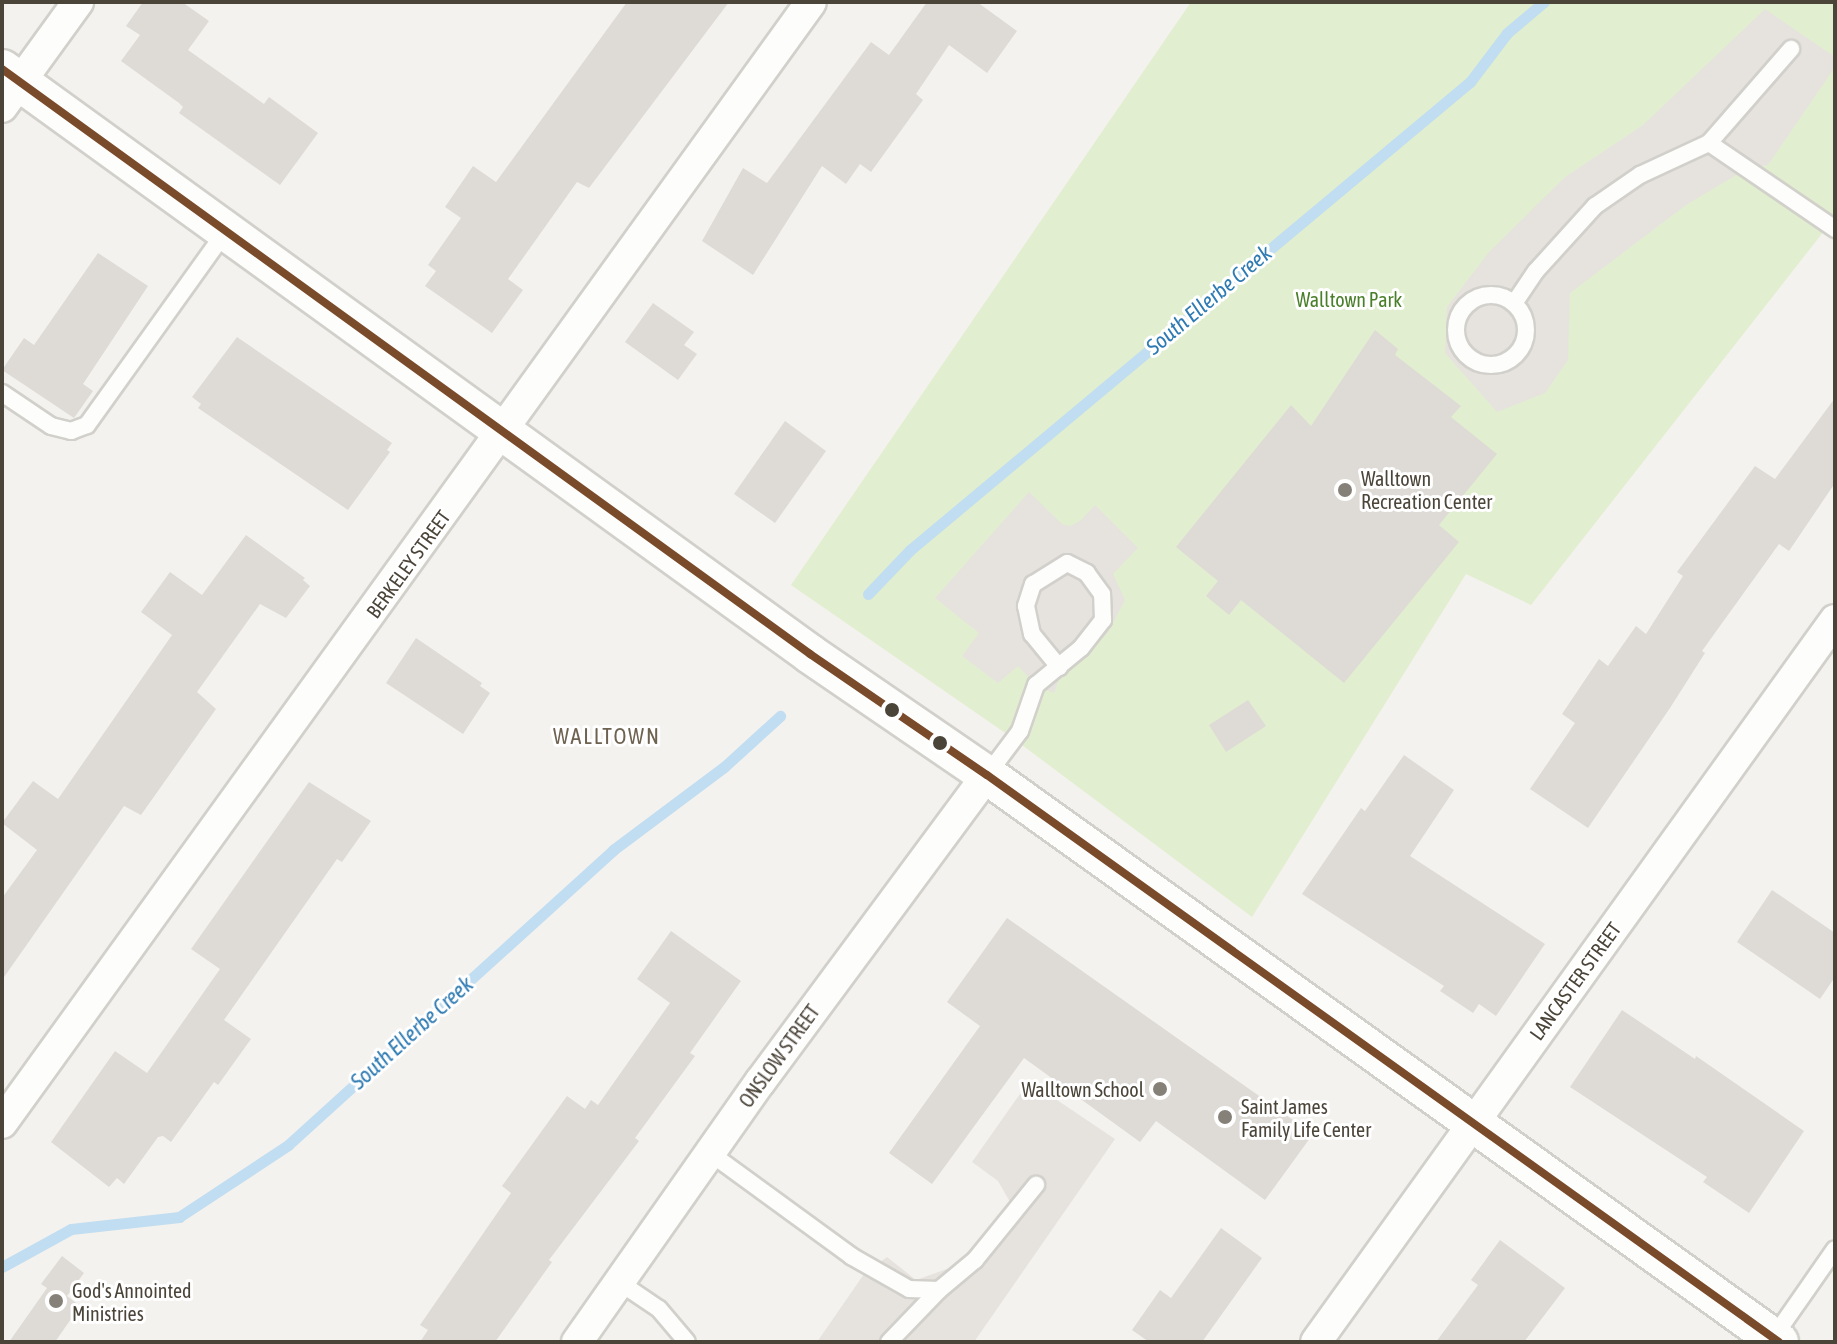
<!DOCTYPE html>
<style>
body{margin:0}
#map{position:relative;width:1837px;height:1344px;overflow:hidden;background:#f4f2ee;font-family:"Asap Condensed",sans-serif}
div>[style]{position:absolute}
.green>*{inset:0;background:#e1eecf}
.parking>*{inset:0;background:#e6e3df}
.stream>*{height:11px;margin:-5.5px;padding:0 5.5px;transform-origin:5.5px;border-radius:5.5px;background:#c0ddf1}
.building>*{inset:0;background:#dedbd6}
.roads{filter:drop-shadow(2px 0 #d2d0cb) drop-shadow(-2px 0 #d2d0cb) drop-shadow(0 2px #d2d0cb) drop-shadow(0 -2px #d2d0cb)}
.service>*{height:16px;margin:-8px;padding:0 8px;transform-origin:8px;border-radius:8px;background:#fdfdfc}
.service>.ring{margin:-8px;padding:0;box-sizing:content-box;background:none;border:16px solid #fdfdfc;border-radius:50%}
.minor>*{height:30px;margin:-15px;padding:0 15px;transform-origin:15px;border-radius:15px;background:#fdfdfc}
.tertiary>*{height:38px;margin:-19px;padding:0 19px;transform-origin:19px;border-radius:19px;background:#fdfdfc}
.bus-1>*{height:8px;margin:-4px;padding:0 4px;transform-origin:4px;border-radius:4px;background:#7a4b2a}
.dots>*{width:22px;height:22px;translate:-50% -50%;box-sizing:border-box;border:4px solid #fff;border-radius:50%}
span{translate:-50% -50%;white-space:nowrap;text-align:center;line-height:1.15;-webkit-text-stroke:6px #fff;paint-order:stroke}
.park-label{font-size:20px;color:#4a7f2a}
.poi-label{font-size:20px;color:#4b4439}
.left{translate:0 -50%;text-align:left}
.right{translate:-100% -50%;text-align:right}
.street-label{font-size:20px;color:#4b4439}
.water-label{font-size:22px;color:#2e7ab2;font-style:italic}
.neighbourhood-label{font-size:22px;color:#6e6250;letter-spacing:2px}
.frame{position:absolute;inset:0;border:4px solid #4b4439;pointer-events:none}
</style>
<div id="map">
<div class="green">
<i style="clip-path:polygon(1191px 2px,1835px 2px,1835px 217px,1531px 605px,1466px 574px,1252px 917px,1014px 739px,791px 585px)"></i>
</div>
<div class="parking">
<i style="clip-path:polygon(1765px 9px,1835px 57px,1835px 67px,1768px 165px,1748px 168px,1686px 205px,1570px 293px,1568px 360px,1545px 393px,1497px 412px,1445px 353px,1447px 307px,1489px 252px,1565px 177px,1643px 125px)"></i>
<i style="clip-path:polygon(1029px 492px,1062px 524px,1070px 526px,1080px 521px,1095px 505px,1138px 548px,1113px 574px,1125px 600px,1107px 634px,1062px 671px,1054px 693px,1036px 685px,1018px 666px,998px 683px,962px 656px,979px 633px,935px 598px)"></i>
<i style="clip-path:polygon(1020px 1094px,1051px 1096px,1115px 1139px,974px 1342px,817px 1342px,864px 1274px,887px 1257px,916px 1280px,972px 1260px,1010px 1202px,998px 1181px,972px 1162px)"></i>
</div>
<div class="stream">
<i style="left:868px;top:594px;width:61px;rotate:-46.3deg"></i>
<i style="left:910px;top:550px;width:730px;rotate:-39.89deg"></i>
<i style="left:1470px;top:82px;width:61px;rotate:-52.9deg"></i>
<i style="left:1507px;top:33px;width:48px;rotate:-40deg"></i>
<i style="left:2px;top:1267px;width:79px;rotate:-28.8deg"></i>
<i style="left:71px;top:1229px;width:109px;rotate:-6.3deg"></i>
<i style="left:179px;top:1217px;width:131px;rotate:-33.4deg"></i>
<i style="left:288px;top:1145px;width:439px;rotate:-42.2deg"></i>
<i style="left:613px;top:850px;width:139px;rotate:-36.8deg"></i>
<i style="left:724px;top:767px;width:76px;rotate:-42.3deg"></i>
</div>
<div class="building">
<i style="clip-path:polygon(143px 2px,182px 2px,209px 21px,188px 50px,264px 104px,269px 97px,318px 133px,280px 185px,179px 113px,183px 107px,179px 103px,121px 61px,140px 35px,126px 26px)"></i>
<i style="clip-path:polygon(627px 2px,729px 2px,589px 188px,577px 182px,508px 279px,523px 290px,492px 333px,425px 286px,436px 271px,428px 265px,461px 218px,445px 207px,473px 166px,496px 182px)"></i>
<i style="clip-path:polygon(927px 2px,977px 2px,1017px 31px,987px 73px,949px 45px,916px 94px,923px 100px,871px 172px,860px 164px,846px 184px,822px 166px,753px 275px,702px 241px,743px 168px,767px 183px,871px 42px,889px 55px)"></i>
<i style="clip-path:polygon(98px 253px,148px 286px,83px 384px,93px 391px,74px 418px,2px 370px,24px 338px,34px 345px)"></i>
<i style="clip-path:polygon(653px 303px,694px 332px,684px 345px,697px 354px,678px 380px,625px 342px)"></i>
<i style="clip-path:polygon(1375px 330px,1398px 349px,1395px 355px,1461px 406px,1451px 417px,1497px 454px,1439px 525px,1459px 542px,1344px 683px,1241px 600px,1229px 615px,1206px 596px,1218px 581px,1176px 547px,1291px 405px,1311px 426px)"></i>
<i style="clip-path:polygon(237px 337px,392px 443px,387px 450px,390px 452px,348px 510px,198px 408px,201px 404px,192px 397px)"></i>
<i style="clip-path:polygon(1835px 398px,1835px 483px,1789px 551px,1779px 544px,1702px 651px,1705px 653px,1670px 708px,1588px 828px,1530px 789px,1575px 723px,1562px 714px,1599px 659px,1608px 666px,1636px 626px,1646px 634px,1683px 576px,1677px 572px,1755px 466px,1775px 479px)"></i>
<i style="clip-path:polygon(785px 421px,826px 451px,775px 523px,734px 494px)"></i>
<i style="clip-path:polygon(246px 535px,305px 578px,303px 580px,310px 586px,286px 618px,260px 604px,197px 692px,216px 709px,141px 815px,124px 806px,2px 980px,2px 898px,37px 850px,2px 823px,33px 781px,58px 799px,172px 635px,141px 612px,170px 572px,202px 595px)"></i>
<i style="clip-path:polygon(416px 638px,482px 683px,480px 686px,490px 693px,463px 734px,386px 683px)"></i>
<i style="clip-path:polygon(1248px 700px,1266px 726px,1226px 752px,1209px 725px)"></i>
<i style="clip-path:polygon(1404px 755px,1454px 790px,1410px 856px,1545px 944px,1496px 1016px,1479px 1004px,1473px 1013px,1440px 991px,1444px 986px,1302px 894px,1361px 808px,1365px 811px)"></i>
<i style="clip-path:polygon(309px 782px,371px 821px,342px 862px,337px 859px,224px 1020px,251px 1039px,218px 1085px,214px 1082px,171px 1142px,163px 1136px,158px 1137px,124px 1184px,117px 1178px,109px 1187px,51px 1142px,115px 1051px,147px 1073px,220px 969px,191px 949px)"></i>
<i style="clip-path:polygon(1772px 890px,1835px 933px,1835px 977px,1820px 999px,1737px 942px)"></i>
<i style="clip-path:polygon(1007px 918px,1313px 1134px,1265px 1200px,1156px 1121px,1140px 1142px,1024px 1058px,932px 1184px,889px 1153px,980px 1026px,947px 1002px)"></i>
<i style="clip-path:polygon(671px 931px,741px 981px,690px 1053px,695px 1056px,635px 1138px,639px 1141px,549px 1260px,552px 1262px,495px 1342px,420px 1342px,428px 1330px,420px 1325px,511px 1193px,502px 1186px,567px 1096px,585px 1109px,591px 1100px,598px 1105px,670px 1003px,637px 979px)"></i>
<i style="clip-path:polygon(1622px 1010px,1695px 1059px,1696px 1056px,1804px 1131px,1749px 1213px,1703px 1182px,1707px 1177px,1570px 1087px)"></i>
<i style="clip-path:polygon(1221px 1228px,1262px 1258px,1202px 1342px,1149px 1342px,1132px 1330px,1160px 1290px,1171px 1298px)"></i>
<i style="clip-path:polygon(1500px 1240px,1565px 1288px,1524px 1342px,1436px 1342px,1478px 1285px,1471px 1280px)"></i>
<i style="clip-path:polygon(62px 1256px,84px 1273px,67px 1296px,80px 1306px,55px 1342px,9px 1342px,47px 1288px,41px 1284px)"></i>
</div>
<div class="roads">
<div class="service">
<i style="left:1709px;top:143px;width:153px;rotate:34.3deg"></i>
<i class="ring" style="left:1456px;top:295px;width:54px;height:54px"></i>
<i style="left:1515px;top:302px;width:37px;rotate:-56deg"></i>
<i style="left:1536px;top:271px;width:88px;rotate:-47.8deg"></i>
<i style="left:1595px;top:206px;width:55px;rotate:-34.6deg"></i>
<i style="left:1640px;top:175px;width:76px;rotate:-24.9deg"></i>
<i style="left:1709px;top:143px;width:125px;rotate:-48.9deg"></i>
<i style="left:2px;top:393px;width:59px;rotate:34deg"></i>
<i style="left:51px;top:426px;width:21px;rotate:14deg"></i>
<i style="left:71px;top:431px;width:17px;rotate:-21deg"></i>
<i style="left:87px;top:425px;width:239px;rotate:-54.4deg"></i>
<i style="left:987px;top:775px;width:55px;rotate:-53.1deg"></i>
<i style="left:1020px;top:731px;width:49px;rotate:-70.8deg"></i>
<i style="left:1036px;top:685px;width:58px;rotate:-39.4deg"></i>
<i style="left:1081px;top:648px;width:36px;rotate:-52deg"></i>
<i style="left:1103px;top:620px;width:26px;rotate:-92deg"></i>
<i style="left:1102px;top:594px;width:26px;rotate:-126deg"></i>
<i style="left:1087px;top:573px;width:22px;rotate:-153deg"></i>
<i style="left:1067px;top:563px;width:40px;rotate:148deg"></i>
<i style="left:1033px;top:584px;width:23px;rotate:108deg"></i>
<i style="left:1026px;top:606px;width:29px;rotate:78deg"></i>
<i style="left:1032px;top:634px;width:43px;rotate:50.7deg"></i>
<i style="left:710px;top:1153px;width:175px;rotate:36.1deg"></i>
<i style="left:851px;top:1256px;width:67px;rotate:29.6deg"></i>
<i style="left:909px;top:1289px;width:30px;rotate:2deg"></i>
<i style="left:619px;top:1282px;width:48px;rotate:34deg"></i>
<i style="left:659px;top:1309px;width:43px;rotate:49.7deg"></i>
<i style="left:1773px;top:1338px;width:108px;rotate:-55.1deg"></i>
<i style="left:889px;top:1342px;width:72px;rotate:-46.1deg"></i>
<i style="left:939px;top:1290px;width:47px;rotate:-39.8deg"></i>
<i style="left:975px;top:1260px;width:97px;rotate:-50.9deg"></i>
</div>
<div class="minor">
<i style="left:2px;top:107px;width:130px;rotate:-54.1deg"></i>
<i style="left:2px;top:1123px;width:1382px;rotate:-54.18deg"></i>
<i style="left:577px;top:1342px;width:318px;rotate:-54.9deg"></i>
<i style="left:760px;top:1082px;width:382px;rotate:-53.5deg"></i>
<i style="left:1316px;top:1342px;width:889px;rotate:-54.29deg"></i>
</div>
<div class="tertiary">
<i style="left:2px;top:69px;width:998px;rotate:35.9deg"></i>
<i style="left:810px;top:654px;width:214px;rotate:34.4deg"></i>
<i style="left:987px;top:775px;width:974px;rotate:35.6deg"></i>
</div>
</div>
<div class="bus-1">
<i style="left:2px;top:69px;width:998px;rotate:35.9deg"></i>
<i style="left:810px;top:654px;width:214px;rotate:34.4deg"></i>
<i style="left:987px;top:775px;width:974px;rotate:35.6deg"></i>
</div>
<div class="dots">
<i style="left:1345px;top:490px;background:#868178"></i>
<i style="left:892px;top:710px;background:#4b4439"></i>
<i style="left:940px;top:743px;background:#4b4439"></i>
<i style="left:1160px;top:1089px;background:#868178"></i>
<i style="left:1225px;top:1117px;background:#868178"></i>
<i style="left:56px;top:1301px;background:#868178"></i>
</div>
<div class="park-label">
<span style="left:1349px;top:299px">Walltown Park</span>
</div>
<div class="poi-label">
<span class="left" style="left:1361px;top:490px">Walltown<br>Recreation Center</span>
<span class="right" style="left:1144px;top:1089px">Walltown School</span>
<span class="left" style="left:1241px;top:1118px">Saint James<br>Family Life Center</span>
<span class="left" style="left:72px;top:1302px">God's Annointed<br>Ministries</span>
</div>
<div class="street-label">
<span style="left:408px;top:564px;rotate:-54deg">BERKELEY STREET</span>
<span style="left:1575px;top:981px;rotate:-54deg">LANCASTER STREET</span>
<span style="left:779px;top:1056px;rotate:-54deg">ONSLOW STREET</span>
</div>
<div class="water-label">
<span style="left:1209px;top:300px;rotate:-40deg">South Ellerbe Creek</span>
<span style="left:412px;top:1033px;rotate:-42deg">South Ellerbe Creek</span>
</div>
<div class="neighbourhood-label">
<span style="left:607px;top:737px">WALLTOWN</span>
</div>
<div class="frame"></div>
</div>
